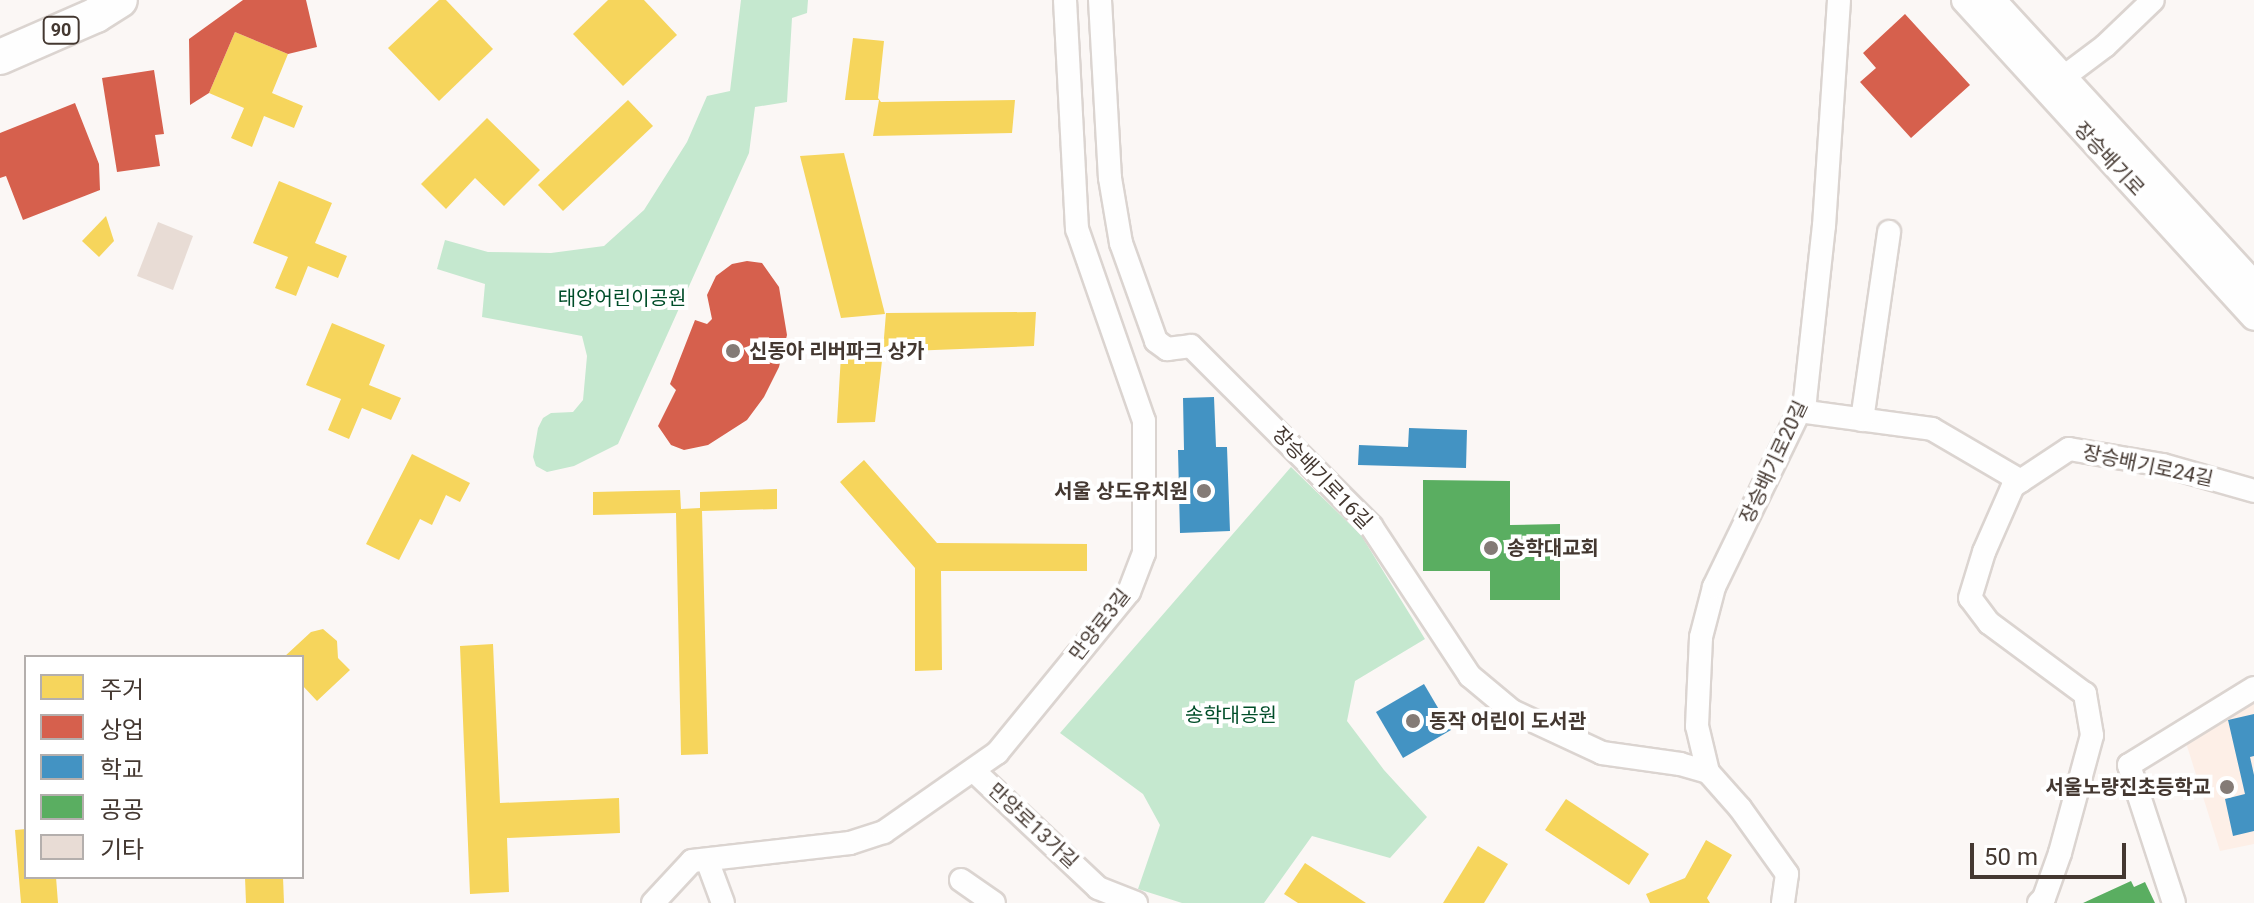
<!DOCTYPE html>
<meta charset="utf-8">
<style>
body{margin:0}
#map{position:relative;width:2254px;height:903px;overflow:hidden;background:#fbf7f5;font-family:Roboto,"Noto Sans KR",sans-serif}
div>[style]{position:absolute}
.built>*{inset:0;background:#fdefe7}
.green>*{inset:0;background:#c5e8cf}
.homes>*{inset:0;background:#f6d55c}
.shops>*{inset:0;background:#d6604d}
.schools>*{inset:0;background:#4393c3}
.public>*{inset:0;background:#5aae61}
.building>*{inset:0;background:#e8dcd5}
.roads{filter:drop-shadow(2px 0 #dbd4d0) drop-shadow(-2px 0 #dbd4d0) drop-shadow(0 2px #dbd4d0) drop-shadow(0 -2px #dbd4d0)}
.minor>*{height:22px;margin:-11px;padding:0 11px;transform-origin:11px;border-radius:11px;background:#fefefe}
.tertiary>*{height:26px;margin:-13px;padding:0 13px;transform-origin:13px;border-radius:13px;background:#fefefe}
.primary>*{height:34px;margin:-17px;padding:0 17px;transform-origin:17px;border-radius:17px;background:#fefefe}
.dots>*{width:22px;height:22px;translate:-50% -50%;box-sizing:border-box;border:4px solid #fff;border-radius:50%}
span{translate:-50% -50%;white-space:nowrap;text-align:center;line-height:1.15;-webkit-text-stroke:8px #fff;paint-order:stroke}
.shield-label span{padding:2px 6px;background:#fff;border:2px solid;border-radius:6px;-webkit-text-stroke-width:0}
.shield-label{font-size:18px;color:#443831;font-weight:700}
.street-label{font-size:20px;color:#443831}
.park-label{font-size:20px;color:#004d29}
.poi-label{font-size:20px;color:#443831;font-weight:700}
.left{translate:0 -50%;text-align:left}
.right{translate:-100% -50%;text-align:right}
.legend{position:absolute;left:24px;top:655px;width:280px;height:224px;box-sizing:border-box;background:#fff;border:2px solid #b4afad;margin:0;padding:10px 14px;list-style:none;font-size:24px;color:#443831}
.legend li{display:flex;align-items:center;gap:16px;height:40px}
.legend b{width:40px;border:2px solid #b4afad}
.scale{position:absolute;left:1970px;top:843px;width:156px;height:36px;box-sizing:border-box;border:4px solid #443831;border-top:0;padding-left:10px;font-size:24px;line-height:28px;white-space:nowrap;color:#443831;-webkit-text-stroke:6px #fff;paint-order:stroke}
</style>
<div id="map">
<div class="built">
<i style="clip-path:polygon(2254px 692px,2254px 844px,2220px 851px,2182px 730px)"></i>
</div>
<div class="green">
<i style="clip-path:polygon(741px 0,808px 0,807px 13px,792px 18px,787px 102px,755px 107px,749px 153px,618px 444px,574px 466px,547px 472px,536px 466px,533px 457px,538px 428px,543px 418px,551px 413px,573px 412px,583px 400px,587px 356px,582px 336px,482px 317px,485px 284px,437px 269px,445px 240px,488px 252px,551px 253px,604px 246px,644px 210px,687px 142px,707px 96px,730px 91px)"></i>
<i style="clip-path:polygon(1291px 467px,1361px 535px,1425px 639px,1355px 681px,1347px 721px,1384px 770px,1427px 817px,1390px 858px,1312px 836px,1264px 903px,1182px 903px,1138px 889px,1160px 825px,1143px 794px,1060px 733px)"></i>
</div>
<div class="homes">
<i style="clip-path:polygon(439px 0,446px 0,493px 49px,439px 101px,388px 48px)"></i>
<i style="clip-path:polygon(608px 0,644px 0,677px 35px,623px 86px,573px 34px)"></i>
<i style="clip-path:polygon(235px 32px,288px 54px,272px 93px,303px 106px,294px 128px,264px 116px,252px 147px,231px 138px,244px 108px,209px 93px)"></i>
<i style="clip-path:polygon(853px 38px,884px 41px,878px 98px,881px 102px,1015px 100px,1012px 133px,873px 136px,879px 100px,845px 100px)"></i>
<i style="clip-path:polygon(628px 100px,653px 126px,563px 211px,538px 185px)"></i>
<i style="clip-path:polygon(487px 118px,540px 170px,504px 206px,475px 178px,446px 209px,421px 184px)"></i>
<i style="clip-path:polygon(844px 153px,885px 314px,841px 318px,800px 156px)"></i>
<i style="clip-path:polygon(279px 181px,332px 203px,315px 243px,347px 256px,338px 278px,308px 266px,296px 296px,275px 288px,288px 257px,253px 243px)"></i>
<i style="clip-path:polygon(106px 216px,114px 241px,99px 257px,82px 241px)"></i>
<i style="clip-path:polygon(1036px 312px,1034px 346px,883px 352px,875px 422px,837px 423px,841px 355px,883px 350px,886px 313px)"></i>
<i style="clip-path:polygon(332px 323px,385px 345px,369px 385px,401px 398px,391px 420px,362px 408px,349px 439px,328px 430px,341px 399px,306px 385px)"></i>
<i style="clip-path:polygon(412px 454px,470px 483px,460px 502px,446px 495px,432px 525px,420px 519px,399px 560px,366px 544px)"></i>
<i style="clip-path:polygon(864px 460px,937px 543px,1087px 544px,1087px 571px,941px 571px,942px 670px,915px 671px,915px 568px,840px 482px)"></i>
<i style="clip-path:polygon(777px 489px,777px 509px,702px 511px,708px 754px,681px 755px,676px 513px,593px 515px,593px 492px,680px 490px,681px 509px,700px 508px,700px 492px)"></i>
<i style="clip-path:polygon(323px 629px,337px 641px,338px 658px,350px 670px,317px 701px,302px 685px,302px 657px,284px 657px,311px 632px)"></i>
<i style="clip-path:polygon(493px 644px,500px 803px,619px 798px,620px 833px,507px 838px,509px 892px,470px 894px,460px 646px)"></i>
<i style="clip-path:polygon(1566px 799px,1649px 854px,1629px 885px,1545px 830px)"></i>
<i style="clip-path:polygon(26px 829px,26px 877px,56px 877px,58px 903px,21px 903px,15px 830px)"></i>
<i style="clip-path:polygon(1706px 840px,1732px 855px,1707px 898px,1710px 903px,1650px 903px,1646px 894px,1685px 878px)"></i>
<i style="clip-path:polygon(1478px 846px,1508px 864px,1484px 903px,1443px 903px)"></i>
<i style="clip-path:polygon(1305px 863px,1366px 903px,1298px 903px,1284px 894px)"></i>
<i style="clip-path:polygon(245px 877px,283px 877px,284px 903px,246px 903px)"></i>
</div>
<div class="shops">
<i style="clip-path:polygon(243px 0,306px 0,317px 47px,288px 54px,235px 32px,209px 93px,190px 105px,189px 39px)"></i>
<i style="clip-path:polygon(1905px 14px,1970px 85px,1911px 138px,1860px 82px,1876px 68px,1863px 53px)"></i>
<i style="clip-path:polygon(154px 70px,164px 134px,155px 135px,160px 166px,117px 172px,102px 78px)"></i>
<i style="clip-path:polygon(75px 103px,99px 164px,100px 190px,23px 220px,6px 176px,0 178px,0 133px)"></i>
<i style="clip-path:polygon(747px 261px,762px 263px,779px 287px,787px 335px,779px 367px,764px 397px,747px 420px,708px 445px,684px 450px,671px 445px,658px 426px,676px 390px,670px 384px,695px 320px,707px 324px,712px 319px,707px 295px,716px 276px,732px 264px)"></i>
</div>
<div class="schools">
<i style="clip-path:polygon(1214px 397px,1216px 447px,1227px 447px,1230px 531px,1180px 533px,1178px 450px,1184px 450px,1183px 398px)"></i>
<i style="clip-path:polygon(1409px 428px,1467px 430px,1466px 468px,1358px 465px,1359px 445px,1408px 447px)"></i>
<i style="clip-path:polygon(1424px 684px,1451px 730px,1403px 758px,1376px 712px)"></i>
<i style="clip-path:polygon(2254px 714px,2254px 756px,2250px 757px,2254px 775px,2254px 831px,2233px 836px,2225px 799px,2245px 794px,2228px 720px)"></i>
</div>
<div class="public">
<i style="clip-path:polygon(1423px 480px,1510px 481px,1510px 525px,1560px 524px,1560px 600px,1490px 600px,1490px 571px,1423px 571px)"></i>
<i style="clip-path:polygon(2131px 881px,2134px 887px,2145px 882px,2155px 903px,2083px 903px)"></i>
</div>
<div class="building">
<i style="clip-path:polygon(158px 222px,193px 236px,173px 290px,137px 276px)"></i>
</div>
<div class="roads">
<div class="minor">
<i style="left:1100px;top:0;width:178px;rotate:86.8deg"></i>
<i style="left:1110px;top:178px;width:66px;rotate:80.4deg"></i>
<i style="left:1121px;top:243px;width:104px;rotate:70.3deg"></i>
<i style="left:1156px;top:341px;width:14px;rotate:36deg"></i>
<i style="left:1167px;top:349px;width:24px;rotate:-7deg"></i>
<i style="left:1191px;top:346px;width:255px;rotate:45deg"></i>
<i style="left:1371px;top:526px;width:180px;rotate:56.6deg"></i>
<i style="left:1470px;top:676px;width:55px;rotate:39.8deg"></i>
<i style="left:1512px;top:711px;width:99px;rotate:25deg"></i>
<i style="left:1602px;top:753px;width:79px;rotate:8deg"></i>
<i style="left:1680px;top:764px;width:29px;rotate:16deg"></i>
<i style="left:1708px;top:772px;width:48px;rotate:48.4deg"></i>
<i style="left:1740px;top:808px;width:81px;rotate:54.5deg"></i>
<i style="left:1787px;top:874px;width:29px;rotate:98deg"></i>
<i style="left:2061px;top:79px;width:55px;rotate:-36.9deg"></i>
<i style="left:2105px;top:46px;width:66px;rotate:-43.8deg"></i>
<i style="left:1799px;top:411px;width:134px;rotate:7.7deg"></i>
<i style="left:1932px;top:429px;width:103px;rotate:30.3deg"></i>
<i style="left:1862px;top:420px;width:190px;rotate:-81.8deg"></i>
<i style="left:973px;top:770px;width:172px;rotate:43.3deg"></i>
<i style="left:1098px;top:888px;width:41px;rotate:21.5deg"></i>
<i style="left:1708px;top:772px;width:47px;rotate:-103.4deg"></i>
<i style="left:1697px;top:726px;width:89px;rotate:-87.4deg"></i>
<i style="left:1701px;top:637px;width:52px;rotate:-75.4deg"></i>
<i style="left:1714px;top:587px;width:208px;rotate:-64.1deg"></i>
<i style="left:1805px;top:400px;width:175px;rotate:-83.8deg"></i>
<i style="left:1824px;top:226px;width:226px;rotate:-86.2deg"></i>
<i style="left:707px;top:860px;width:46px;rotate:69.6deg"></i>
<i style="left:961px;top:880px;width:40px;rotate:34.9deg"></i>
<i style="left:653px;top:903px;width:57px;rotate:-47.1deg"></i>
<i style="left:692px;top:861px;width:159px;rotate:-6.5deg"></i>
<i style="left:850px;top:843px;width:36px;rotate:-18deg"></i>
<i style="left:884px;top:832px;width:138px;rotate:-35deg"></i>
<i style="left:997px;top:753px;width:208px;rotate:-50.7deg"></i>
<i style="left:1129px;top:592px;width:42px;rotate:-69deg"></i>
<i style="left:1144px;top:553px;width:132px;rotate:-90deg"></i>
<i style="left:1144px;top:421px;width:203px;rotate:-109.2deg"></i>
<i style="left:1077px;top:229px;width:229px;rotate:-93deg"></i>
<i style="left:2039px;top:903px;width:7px;rotate:-45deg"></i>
<i style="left:2044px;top:898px;width:48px;rotate:-70.4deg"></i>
<i style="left:2060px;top:853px;width:122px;rotate:-74.8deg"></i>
<i style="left:2092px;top:735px;width:42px;rotate:-99.7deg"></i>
<i style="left:2085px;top:694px;width:119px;rotate:-143.5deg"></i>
<i style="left:1989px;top:623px;width:31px;rotate:-127deg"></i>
<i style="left:1970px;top:598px;width:48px;rotate:-73.1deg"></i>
<i style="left:1984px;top:552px;width:72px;rotate:-66.3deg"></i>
<i style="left:2013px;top:486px;width:67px;rotate:-33.5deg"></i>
<i style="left:2069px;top:449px;width:95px;rotate:9.7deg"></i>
<i style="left:2163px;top:465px;width:95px;rotate:15.9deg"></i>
<i style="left:2174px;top:903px;width:145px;rotate:-108.1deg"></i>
<i style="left:2129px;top:765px;width:147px;rotate:-31.6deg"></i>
</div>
<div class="tertiary">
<i style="left:1965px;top:0;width:429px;rotate:47.6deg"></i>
<i style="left:1992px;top:0;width:387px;rotate:47.4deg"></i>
</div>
<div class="primary">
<i style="left:0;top:57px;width:105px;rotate:-23.6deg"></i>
<i style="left:96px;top:15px;width:28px;rotate:-32deg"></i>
</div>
</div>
<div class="dots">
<i style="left:733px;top:351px;background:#847b76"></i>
<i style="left:1204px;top:491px;background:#847b76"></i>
<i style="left:1491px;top:548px;background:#847b76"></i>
<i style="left:1413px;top:721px;background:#847b76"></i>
<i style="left:2227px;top:787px;background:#847b76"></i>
</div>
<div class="shield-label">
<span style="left:61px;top:30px">90</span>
</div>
<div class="street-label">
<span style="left:2109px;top:159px;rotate:47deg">장승배기로</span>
<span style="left:1774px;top:462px;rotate:-65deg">장승배기로20길</span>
<span style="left:2148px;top:466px;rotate:12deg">장승배기로24길</span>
<span style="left:1322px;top:478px;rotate:46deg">장승배기로16길</span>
<span style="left:1100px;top:625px;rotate:-52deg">만양로3길</span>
<span style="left:1033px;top:826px;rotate:43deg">만양로13가길</span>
</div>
<div class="park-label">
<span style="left:622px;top:298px">태양어린이공원</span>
<span style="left:1231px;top:715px">송학대공원</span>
</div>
<div class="poi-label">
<span class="left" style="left:749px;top:351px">신동아 리버파크 상가</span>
<span class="right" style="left:1188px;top:491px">서울 상도유치원</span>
<span class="left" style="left:1507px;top:548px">송학대교회</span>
<span class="left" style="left:1429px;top:721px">동작 어린이 도서관</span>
<span class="right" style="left:2211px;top:787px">서울노량진초등학교</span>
</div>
<ul class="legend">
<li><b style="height:22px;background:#f6d55c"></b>주거</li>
<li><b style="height:22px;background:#d6604d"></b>상업</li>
<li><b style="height:22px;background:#4393c3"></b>학교</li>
<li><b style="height:22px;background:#5aae61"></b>공공</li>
<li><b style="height:22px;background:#e8dcd5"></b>기타</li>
</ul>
<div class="scale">50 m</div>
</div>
